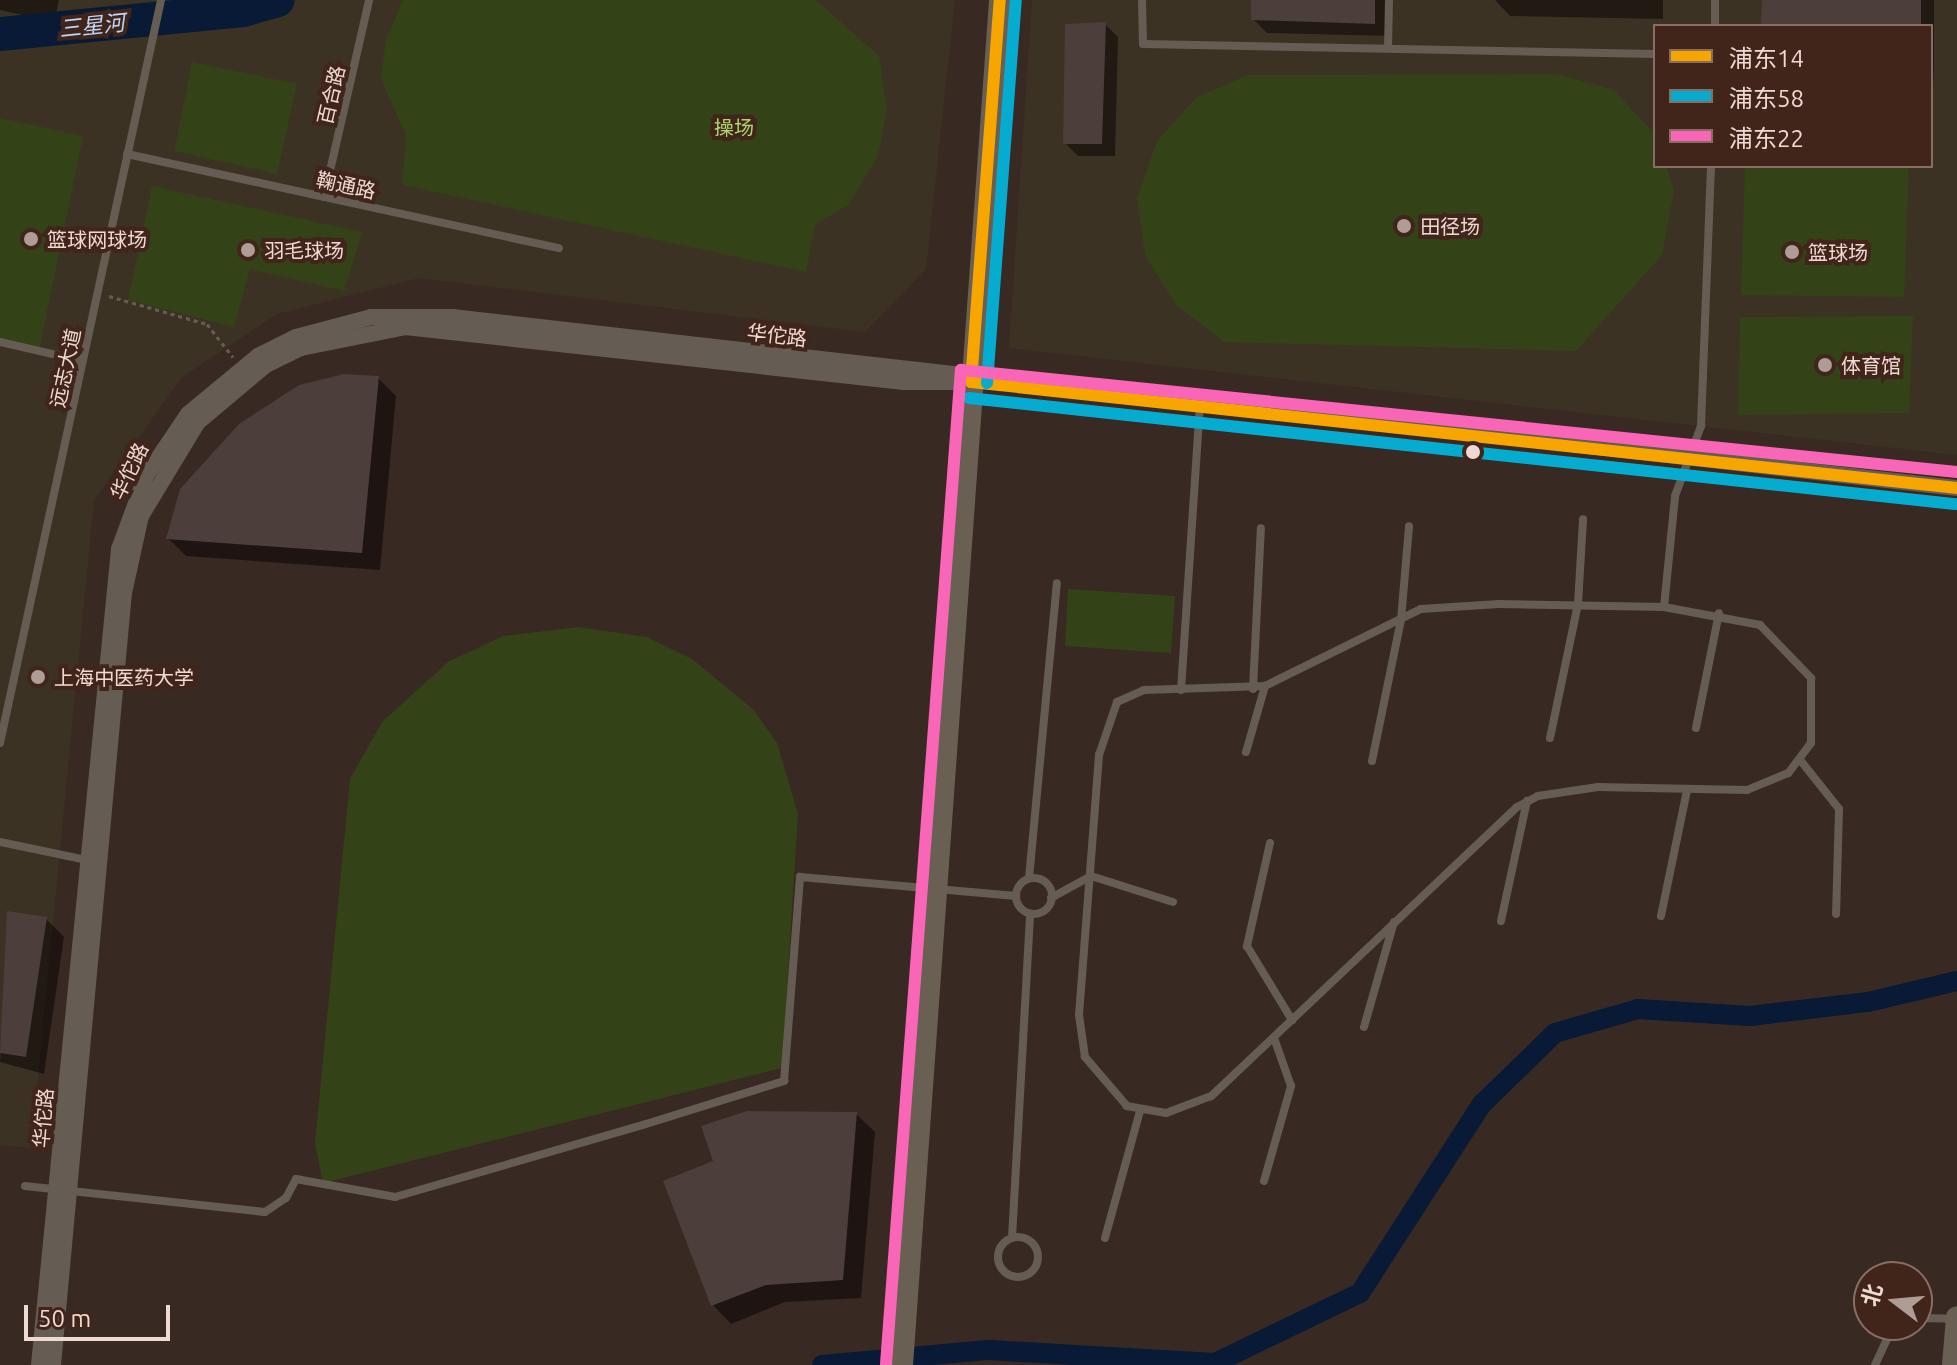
<!DOCTYPE html>
<meta charset="utf-8">
<style>
body{margin:0}
#map{position:relative;width:1957px;height:1365px;overflow:hidden;background:#392923;font-family:Ubuntu,"Noto Sans SC",sans-serif}
div>[style]{position:absolute}
.education>*{inset:0;background:#3c3223}
.green>*{inset:0;background:#344217}
.shadow>*{inset:0;background:#0007}
.canal>*{height:20px;margin:-10px;padding:0 10px;transform-origin:10px;border-radius:10px;background:#081a35}
.river>*{height:34px;margin:-17px;padding:0 17px;transform-origin:17px;border-radius:17px;background:#081a35}
.building>*{inset:0;background:#4c3e3b}
.path>*{height:3px;margin-top:-1.5px;transform-origin:0;background:repeating-linear-gradient(90deg,#655b54 0 4px,transparent 0 8px)}
.lane>*{height:8px;margin:-4px;padding:0 4px;transform-origin:4px;border-radius:4px;background:#655c54}
.lane>.ring{margin:-4px;padding:0;box-sizing:content-box;background:none;border:8px solid #655c54;border-radius:50%}
.street>*{height:16px;margin:-8px;padding:0 8px;transform-origin:8px;border-radius:8px;background:#655c54}
.secondary>*{height:22px;margin:-11px;padding:0 11px;transform-origin:11px;border-radius:11px;background:#695f53}
.bus-1>*{height:12px;margin:-6px;padding:0 6px;transform-origin:6px;border-radius:6px;background:#f7a600}
.bus-2>*{height:12px;margin:-6px;padding:0 6px;transform-origin:6px;border-radius:6px;background:#06acd0}
.bus-3>*{height:12px;margin:-6px;padding:0 6px;transform-origin:6px;border-radius:6px;background:#fa66b7}
.dots>*{width:22px;height:22px;translate:-50% -50%;box-sizing:border-box;border:4px solid #42251a;border-radius:50%}
span{translate:-50% -50%;white-space:nowrap;text-align:center;line-height:1.15;-webkit-text-stroke:8px #42251a;paint-order:stroke}
.street-label{font-size:20px;color:#eedad3}
.park-label{font-size:20px;color:#add770}
.poi-label{font-size:20px;color:#eedad3}
.left{translate:0 -50%;text-align:left}
.water-label{font-size:22px;color:#bdd6f9;font-style:italic}
.legend{position:absolute;left:1653px;top:24px;width:280px;height:144px;box-sizing:border-box;background:#42251a;border:2px solid #876d64;margin:0;padding:10px 14px;list-style:none;font-size:24px;color:#eedad3}
.legend li{display:flex;align-items:center;gap:16px;height:40px}
.legend b{width:40px;border:2px solid #876d64}
.north{position:absolute;left:1853px;top:1261px;width:80px;height:80px;box-sizing:border-box;background:#42251a;border:2px solid #876d64;border-radius:50%;rotate:286deg;font-size:22px;font-weight:700;line-height:32px;text-align:center;color:#eedad3}
.north::after{content:'';display:block;margin:auto;width:28px;height:36px;background:#af9c95;clip-path:polygon(50% 0,100% 100%,50% 72%,0 100%)}
.scale{position:absolute;left:24px;top:1305px;width:146px;height:36px;box-sizing:border-box;border:4px solid #eedad3;border-top:0;padding-left:10px;font-size:24px;line-height:28px;white-space:nowrap;color:#eedad3;-webkit-text-stroke:6px #42251a;paint-order:stroke}
</style>
<div id="map">
<div class="education">
<i style="clip-path:polygon(0 0,955px 0,926px 269px,865px 332px,419px 278px,277px 314px,182px 377px,94px 500px,31px 1148px,0 1145px)"></i>
<i style="clip-path:polygon(evenodd,1032px 0,1957px 0,1957px 455px,1009px 348px,1032px 0,1655px 26px,1931px 26px,1931px 166px,1655px 166px,1655px 26px)"></i>
</div>
<div class="green">
<i style="clip-path:polygon(403px 0,816px 0,879px 56px,887px 110px,878px 156px,849px 204px,815px 225px,806px 272px,402px 185px,406px 135px,381px 79px,386px 39px)"></i>
<i style="clip-path:polygon(192px 62px,297px 84px,277px 174px,174px 151px)"></i>
<i style="clip-path:polygon(1557px 74px,1614px 90px,1655px 135px,1655px 166px,1666px 166px,1674px 191px,1662px 255px,1576px 351px,1224px 342px,1175px 304px,1145px 255px,1137px 198px,1157px 141px,1197px 97px,1248px 75px)"></i>
<i style="clip-path:polygon(0 118px,83px 136px,39px 351px,0 342px)"></i>
<i style="clip-path:polygon(1745px 166px,1909px 166px,1904px 297px,1741px 295px)"></i>
<i style="clip-path:polygon(152px 186px,362px 232px,344px 291px,250px 269px,234px 327px,128px 300px)"></i>
<i style="clip-path:polygon(1913px 316px,1909px 413px,1738px 415px,1740px 317px)"></i>
<i style="clip-path:polygon(1068px 589px,1175px 596px,1171px 653px,1065px 646px)"></i>
<i style="clip-path:polygon(578px 627px,647px 637px,692px 659px,753px 709px,777px 743px,798px 814px,782px 1068px,323px 1183px,315px 1143px,350px 779px,382px 722px,448px 662px,503px 636px)"></i>
</div>
<div class="shadow">
<i style="clip-path:polygon(0 0,59px 0,54px 22px,0 10px)"></i>
<i style="clip-path:polygon(1253px 0,1388px 0,1388px 36px,1267px 33px,1253px 19px)"></i>
<i style="clip-path:polygon(1495px 0,1663px 0,1663px 19px,1510px 16px)"></i>
<i style="clip-path:polygon(1764px 0,1934px 0,1934px 87px,1931px 26px,1763px 26px)"></i>
<i style="clip-path:polygon(1105px 24px,1118px 37px,1115px 156px,1078px 156px,1065px 143px)"></i>
<i style="clip-path:polygon(378px 378px,396px 396px,380px 570px,186px 556px,168px 538px)"></i>
<i style="clip-path:polygon(9px 913px,46px 919px,64px 937px,44px 1074px,0 1062px)"></i>
<i style="clip-path:polygon(856px 1114px,875px 1132px,861px 1298px,785px 1302px,731px 1324px,713px 1305px,666px 1182px)"></i>
</div>
<div class="canal">
<i style="left:822px;top:1365px;width:167px;rotate:-5.2deg"></i>
<i style="left:988px;top:1350px;width:227px;rotate:3.3deg"></i>
<i style="left:1215px;top:1363px;width:161px;rotate:-25.8deg"></i>
<i style="left:1360px;top:1293px;width:224px;rotate:-57.2deg"></i>
<i style="left:1481px;top:1105px;width:103px;rotate:-44.2deg"></i>
<i style="left:1555px;top:1033px;width:86px;rotate:-16.1deg"></i>
<i style="left:1638px;top:1009px;width:112px;rotate:3.6deg"></i>
<i style="left:1750px;top:1016px;width:119px;rotate:-6.8deg"></i>
<i style="left:1868px;top:1002px;width:91px;rotate:-13.3deg"></i>
</div>
<div class="river">
<i style="left:0;top:34px;width:244px;rotate:-5.6deg"></i>
<i style="left:243px;top:10px;width:36px;rotate:-16deg"></i>
</div>
<div class="building">
<i style="clip-path:polygon(1251px 0,1375px 0,1375px 24px,1251px 20px)"></i>
<i style="clip-path:polygon(1762px 0,1921px 0,1921px 26px,1761px 26px)"></i>
<i style="clip-path:polygon(1106px 22px,1102px 144px,1063px 144px,1065px 24px)"></i>
<i style="clip-path:polygon(344px 374px,379px 376px,362px 553px,166px 539px,180px 489px,239px 424px,299px 385px)"></i>
<i style="clip-path:polygon(7px 911px,47px 917px,26px 1057px,0 1053px)"></i>
<i style="clip-path:polygon(747px 1111px,857px 1112px,843px 1280px,766px 1285px,711px 1306px,663px 1181px,713px 1161px,701px 1126px)"></i>
</div>
<div class="path">
<i style="left:109px;top:296px;width:102px;rotate:15.9deg"></i>
<i style="left:207px;top:324px;width:42px;rotate:51.8deg"></i>
</div>
<div class="lane">
<i style="left:1142px;top:0;width:44px;rotate:88.7deg"></i>
<i style="left:1143px;top:44px;width:512px;rotate:1.12deg"></i>
<i style="left:1715px;top:26px;width:26px;rotate:-90deg"></i>
<i style="left:1388px;top:48px;width:48px;rotate:-88.8deg"></i>
<i style="left:127px;top:154px;width:442px;rotate:12.3deg"></i>
<i style="left:324px;top:197px;width:202px;rotate:-77.1deg"></i>
<i style="left:0;top:342px;width:84px;rotate:13deg"></i>
<i style="left:1499px;top:604px;width:165px;rotate:1deg"></i>
<i style="left:1664px;top:607px;width:98px;rotate:10.6deg"></i>
<i style="left:1760px;top:625px;width:74px;rotate:46.1deg"></i>
<i style="left:1811px;top:678px;width:65px;rotate:90deg"></i>
<i style="left:1811px;top:743px;width:38px;rotate:127deg"></i>
<i style="left:1788px;top:773px;width:44px;rotate:157.5deg"></i>
<i style="left:1747px;top:790px;width:149px;rotate:-178.8deg"></i>
<i style="left:1598px;top:787px;width:61px;rotate:171.5deg"></i>
<i style="left:1538px;top:796px;width:24px;rotate:152deg"></i>
<i style="left:1517px;top:807px;width:421px;rotate:136.6deg"></i>
<i style="left:1211px;top:1096px;width:48px;rotate:159.3deg"></i>
<i style="left:1166px;top:1113px;width:40px;rotate:-170deg"></i>
<i style="left:1127px;top:1106px;width:65px;rotate:-130.6deg"></i>
<i style="left:1085px;top:1057px;width:42px;rotate:-98.1deg"></i>
<i style="left:1079px;top:1015px;width:261px;rotate:-85.6deg"></i>
<i style="left:1099px;top:755px;width:56px;rotate:-71.2deg"></i>
<i style="left:1117px;top:702px;width:30px;rotate:-24deg"></i>
<i style="left:1144px;top:690px;width:121px;rotate:-1.9deg"></i>
<i style="left:1265px;top:686px;width:174px;rotate:-26.3deg"></i>
<i style="left:1421px;top:609px;width:78px;rotate:-3.7deg"></i>
<i style="left:1664px;top:607px;width:112px;rotate:-84.3deg"></i>
<i style="left:1675px;top:496px;width:75px;rotate:-69.6deg"></i>
<i style="left:1701px;top:426px;width:260px;rotate:-87.8deg"></i>
<i style="left:1253px;top:689px;width:161px;rotate:-87.2deg"></i>
<i style="left:1181px;top:690px;width:285px;rotate:-86.2deg"></i>
<i style="left:1696px;top:728px;width:117px;rotate:-78.7deg"></i>
<i style="left:1550px;top:738px;width:137px;rotate:-78.2deg"></i>
<i style="left:1578px;top:604px;width:85px;rotate:-86.6deg"></i>
<i style="left:0;top:743px;width:760px;rotate:-77.77deg"></i>
<i style="left:1246px;top:752px;width:69px;rotate:-73.9deg"></i>
<i style="left:1372px;top:761px;width:144px;rotate:-78.4deg"></i>
<i style="left:1401px;top:620px;width:94px;rotate:-85.1deg"></i>
<i style="left:1801px;top:761px;width:61px;rotate:51.6deg"></i>
<i style="left:1839px;top:809px;width:105px;rotate:91.6deg"></i>
<i style="left:0;top:842px;width:89px;rotate:11.7deg"></i>
<i style="left:1270px;top:843px;width:106px;rotate:102.6deg"></i>
<i style="left:1247px;top:946px;width:87px;rotate:58.7deg"></i>
<i style="left:1029px;top:878px;width:296px;rotate:-84.6deg"></i>
<i class="ring" style="left:1016px;top:878px;width:28px;height:28px"></i>
<i style="left:1051px;top:898px;width:46px;rotate:-28.8deg"></i>
<i style="left:1091px;top:876px;width:86px;rotate:17.6deg"></i>
<i style="left:1661px;top:916px;width:128px;rotate:-78.3deg"></i>
<i style="left:1501px;top:921px;width:123px;rotate:-77.8deg"></i>
<i style="left:1364px;top:1027px;width:109px;rotate:-74.1deg"></i>
<i style="left:1264px;top:1181px;width:99px;rotate:-74.1deg"></i>
<i style="left:1291px;top:1086px;width:51px;rotate:-109.5deg"></i>
<i style="left:25px;top:1186px;width:241px;rotate:6.2deg"></i>
<i style="left:265px;top:1212px;width:25px;rotate:-34deg"></i>
<i style="left:286px;top:1198px;width:21px;rotate:-62deg"></i>
<i style="left:296px;top:1179px;width:101px;rotate:10.3deg"></i>
<i style="left:395px;top:1197px;width:261px;rotate:-16.2deg"></i>
<i style="left:646px;top:1124px;width:145px;rotate:-17.3deg"></i>
<i style="left:784px;top:1081px;width:205px;rotate:-85.5deg"></i>
<i style="left:800px;top:877px;width:217px;rotate:5deg"></i>
<i class="ring" style="left:998px;top:1237px;width:32px;height:32px"></i>
<i style="left:1012px;top:1238px;width:325px;rotate:-86.8deg"></i>
<i style="left:1105px;top:1238px;width:132px;rotate:-74.6deg"></i>
<i style="left:1917px;top:1318px;width:39px;rotate:1deg"></i>
<i style="left:1875px;top:1365px;width:38px;rotate:-65deg"></i>
<i style="left:1891px;top:1330px;width:12px;rotate:-24deg"></i>
</div>
<div class="street">
<i style="left:39px;top:1365px;width:820px;rotate:-84.4deg"></i>
<i style="left:119px;top:549px;width:78px;rotate:-69.7deg"></i>
<i style="left:146px;top:476px;width:75px;rotate:-55.9deg"></i>
<i style="left:188px;top:414px;width:91px;rotate:-39.6deg"></i>
<i style="left:258px;top:356px;width:42px;rotate:-26.6deg"></i>
<i style="left:296px;top:337px;width:78px;rotate:-14.9deg"></i>
<i style="left:371px;top:317px;width:81px"></i>
<i style="left:452px;top:317px;width:1515px;rotate:6.48deg"></i>
<i style="left:53px;top:1365px;width:775px;rotate:-84.75deg"></i>
<i style="left:124px;top:593px;width:79px;rotate:-77.6deg"></i>
<i style="left:141px;top:516px;width:110px;rotate:-58.8deg"></i>
<i style="left:198px;top:422px;width:89px;rotate:-40deg"></i>
<i style="left:266px;top:365px;width:39px;rotate:-26deg"></i>
<i style="left:301px;top:348px;width:106px;rotate:-11.4deg"></i>
<i style="left:405px;top:327px;width:502px;rotate:6.29deg"></i>
<i style="left:904px;top:382px;width:65px"></i>
</div>
<div class="secondary">
<i style="left:902px;top:1365px;width:1369px;rotate:-85.89deg"></i>
<i style="left:1953px;top:1365px;width:48px;rotate:-85.2deg"></i>
</div>
<div class="bus-1">
<i style="left:971px;top:382px;width:992px;rotate:6.14deg"></i>
<i style="left:971px;top:382px;width:383px;rotate:-85.7deg"></i>
</div>
<div class="bus-2">
<i style="left:987px;top:383px;width:383px;rotate:-85.7deg"></i>
<i style="left:969px;top:398px;width:992px;rotate:6.14deg"></i>
</div>
<div class="bus-3">
<i style="left:886px;top:1364px;width:997px;rotate:-85.69deg"></i>
<i style="left:961px;top:370px;width:1001px;rotate:5.85deg"></i>
</div>
<div class="dots">
<i style="left:1404px;top:226px;background:#af9c95"></i>
<i style="left:31px;top:239px;background:#af9c95"></i>
<i style="left:248px;top:250px;background:#af9c95"></i>
<i style="left:1792px;top:252px;background:#af9c95"></i>
<i style="left:1825px;top:365px;background:#af9c95"></i>
<i style="left:1473px;top:452px;background:#eedad3"></i>
<i style="left:38px;top:677px;background:#af9c95"></i>
</div>
<div class="street-label">
<span style="left:331px;top:95px;rotate:-77deg">百合路</span>
<span style="left:346px;top:185px;rotate:12deg">鞠通路</span>
<span style="left:777px;top:335px;rotate:7deg">华佗路</span>
<span style="left:65px;top:368px;rotate:-78deg">远志大道</span>
<span style="left:129px;top:471px;rotate:-64deg">华佗路</span>
<span style="left:43px;top:1118px;rotate:-85deg">华佗路</span>
</div>
<div class="park-label">
<span style="left:734px;top:127px">操场</span>
</div>
<div class="poi-label">
<span class="left" style="left:1420px;top:226px">田径场</span>
<span class="left" style="left:47px;top:239px">篮球网球场</span>
<span class="left" style="left:264px;top:250px">羽毛球场</span>
<span class="left" style="left:1808px;top:252px">篮球场</span>
<span class="left" style="left:1841px;top:365px">体育馆</span>
<span class="left" style="left:54px;top:677px">上海中医药大学</span>
</div>
<div class="water-label">
<span style="left:92px;top:25px;rotate:-6deg">三星河</span>
</div>
<ul class="legend">
<li><b style="height:10px;background:#f7a600"></b>浦东14</li>
<li><b style="height:10px;background:#06acd0"></b>浦东58</li>
<li><b style="height:10px;background:#fa66b7"></b>浦东22</li>
</ul>
<div class="north">北</div>
<div class="scale">50 m</div>
</div>
